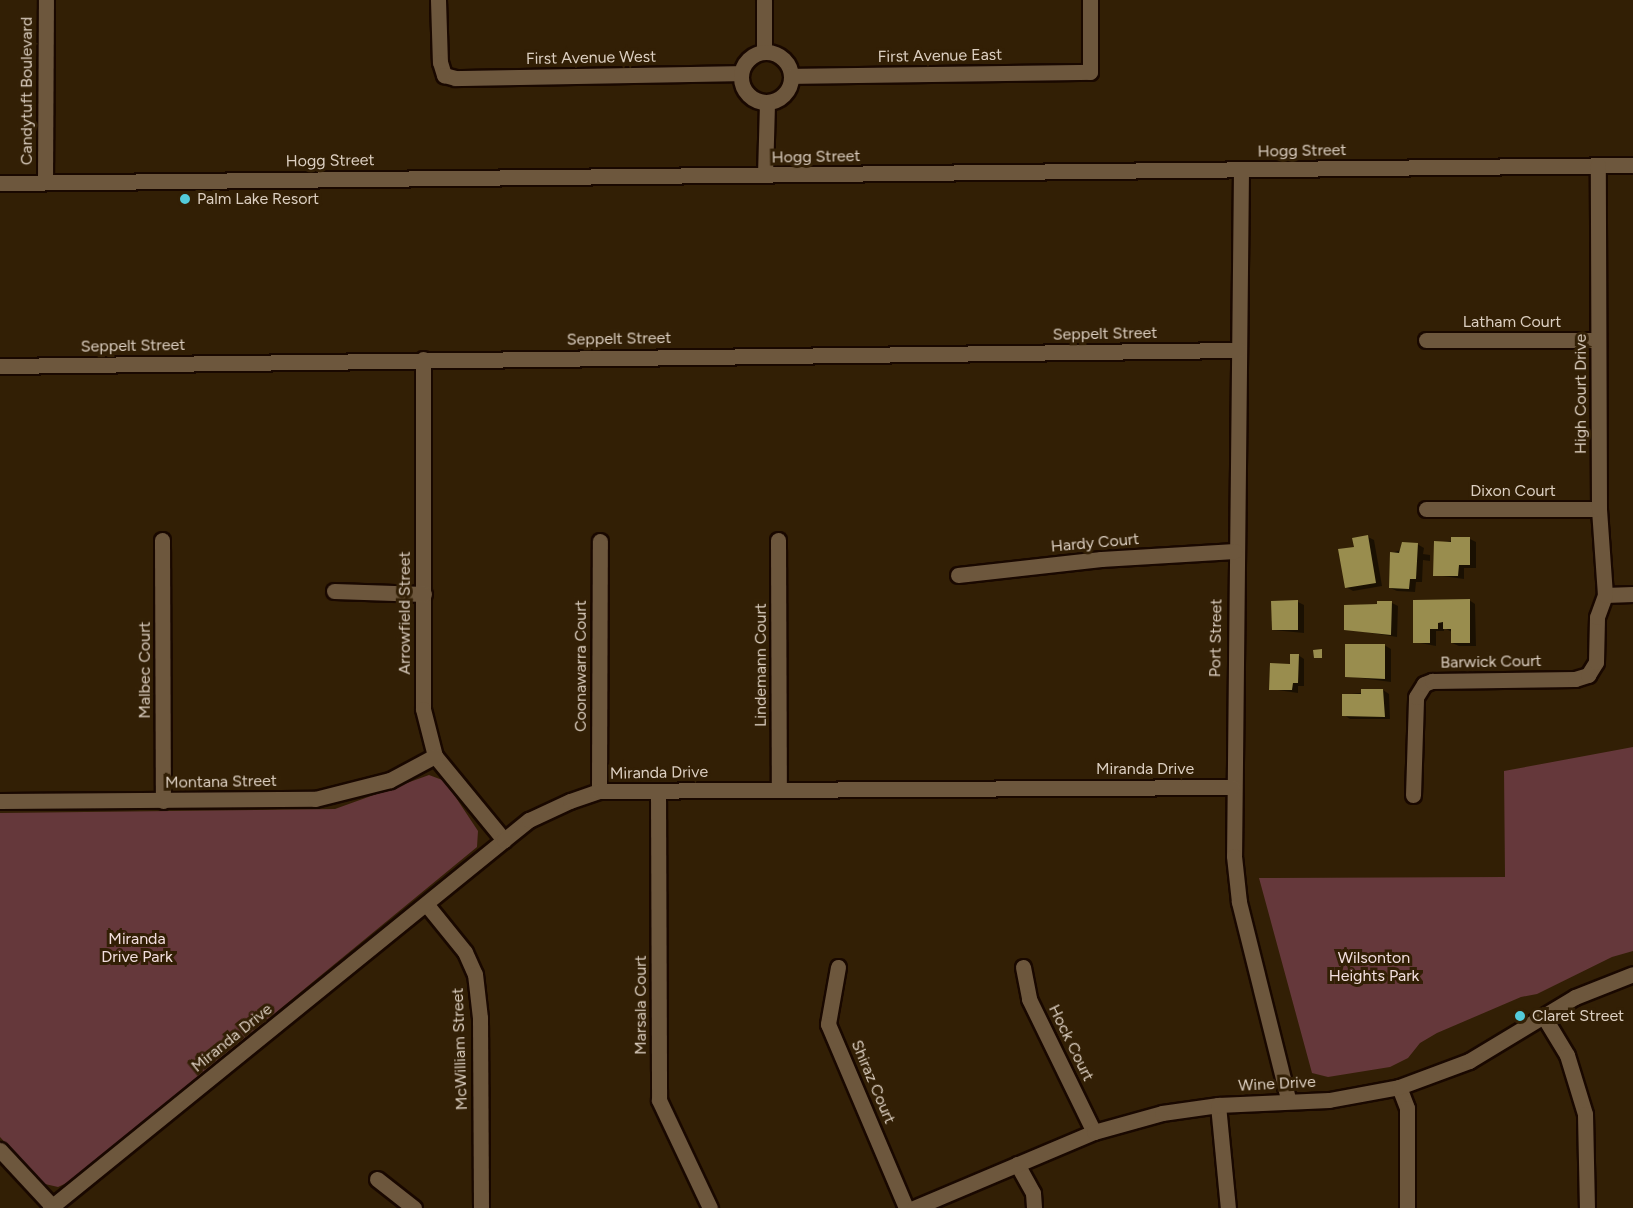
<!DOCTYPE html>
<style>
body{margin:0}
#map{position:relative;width:1633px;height:1208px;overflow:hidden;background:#321f05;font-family:Figtree,sans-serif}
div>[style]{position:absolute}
.green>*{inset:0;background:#65383b}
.shadow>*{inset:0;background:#0007}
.building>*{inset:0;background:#998d4e}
.roads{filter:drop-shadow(2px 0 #190800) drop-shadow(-2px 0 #190800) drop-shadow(0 2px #190800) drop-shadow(0 -2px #190800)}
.minor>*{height:15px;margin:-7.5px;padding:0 7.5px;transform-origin:7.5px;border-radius:7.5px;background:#6d573d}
.minor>.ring{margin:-7.5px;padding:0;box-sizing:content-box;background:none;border:15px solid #6d573d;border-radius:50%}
.dots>*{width:16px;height:16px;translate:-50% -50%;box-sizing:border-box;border:3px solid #321f05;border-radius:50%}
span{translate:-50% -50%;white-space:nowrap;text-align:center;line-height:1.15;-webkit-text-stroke:6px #321f05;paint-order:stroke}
.street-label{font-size:16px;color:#dccfc1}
.poi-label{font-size:16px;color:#dccfc1}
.left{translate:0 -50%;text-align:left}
.park-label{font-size:16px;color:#f2dede}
</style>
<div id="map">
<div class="green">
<i style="clip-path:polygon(1633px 747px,1633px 951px,1612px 957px,1537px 994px,1521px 997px,1437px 1033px,1420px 1043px,1408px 1058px,1390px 1067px,1328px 1077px,1312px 1073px,1259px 878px,1505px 877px,1504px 771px)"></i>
<i style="clip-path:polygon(429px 775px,445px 781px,478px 831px,477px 847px,71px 1181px,58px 1187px,45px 1184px,34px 1174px,0 1137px,0 813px,335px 809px)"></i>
</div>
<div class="shadow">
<i style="clip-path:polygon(1368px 537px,1374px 540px,1382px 586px,1353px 591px,1346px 587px,1356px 548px)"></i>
<i style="clip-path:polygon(1470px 539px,1476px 542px,1476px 568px,1464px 568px,1464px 579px,1435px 575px,1435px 543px)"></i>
<i style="clip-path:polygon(1417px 544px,1424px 548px,1423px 554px,1430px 555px,1430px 561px,1423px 560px,1422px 582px,1416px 582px,1415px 592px,1397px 591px,1390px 588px,1392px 553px)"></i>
<i style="clip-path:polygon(1469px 600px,1475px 604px,1476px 646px,1459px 646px,1452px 643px,1452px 632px,1444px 628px,1444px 631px,1436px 631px,1436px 646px,1415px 642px,1414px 601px)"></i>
<i style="clip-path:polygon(1298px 602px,1304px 605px,1304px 633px,1273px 630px)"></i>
<i style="clip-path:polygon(1392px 603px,1398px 606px,1397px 637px,1346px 629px,1345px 606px)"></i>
<i style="clip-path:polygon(1384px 645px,1391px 649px,1391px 682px,1346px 676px)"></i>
<i style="clip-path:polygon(1298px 655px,1304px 659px,1304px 686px,1298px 686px,1298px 693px,1271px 689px)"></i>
<i style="clip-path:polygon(1383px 690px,1389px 694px,1390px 719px,1350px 719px,1344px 715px,1344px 695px)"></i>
</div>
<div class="building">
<i style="clip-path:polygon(1368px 535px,1376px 583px,1345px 588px,1338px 549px,1354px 547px,1352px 538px)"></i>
<i style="clip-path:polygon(1451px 537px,1470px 537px,1470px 565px,1459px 565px,1458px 576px,1433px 576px,1434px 541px,1451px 542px)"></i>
<i style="clip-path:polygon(1402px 542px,1418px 543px,1416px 579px,1410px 579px,1409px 589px,1389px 588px,1390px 552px,1399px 553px)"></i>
<i style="clip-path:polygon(1470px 599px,1470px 643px,1451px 643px,1451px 629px,1443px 629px,1443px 622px,1438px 623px,1438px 629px,1430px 629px,1430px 643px,1413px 643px,1413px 600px)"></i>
<i style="clip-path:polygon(1298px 600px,1298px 630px,1272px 630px,1271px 601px)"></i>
<i style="clip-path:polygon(1377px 601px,1392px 601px,1391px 635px,1344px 630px,1344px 605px,1377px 604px)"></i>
<i style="clip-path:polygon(1345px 644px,1385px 644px,1385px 679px,1345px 677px)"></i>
<i style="clip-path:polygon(1322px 649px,1322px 658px,1314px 658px,1313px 650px)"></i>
<i style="clip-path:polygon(1290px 654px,1299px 654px,1298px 683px,1293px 683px,1292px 690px,1269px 690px,1270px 663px,1290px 664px)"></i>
<i style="clip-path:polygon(1361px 689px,1383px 689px,1385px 717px,1342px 716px,1342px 694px,1361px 694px)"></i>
</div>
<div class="roads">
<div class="minor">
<i style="left:438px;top:0;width:62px;rotate:88.2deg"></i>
<i style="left:440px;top:62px;width:14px;rotate:73deg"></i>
<i style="left:444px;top:75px;width:11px;rotate:15deg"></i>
<i style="left:455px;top:78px;width:285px;rotate:-1deg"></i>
<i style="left:764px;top:51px;width:51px;rotate:-90deg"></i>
<i class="ring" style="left:741px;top:52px;width:35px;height:35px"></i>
<i style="left:791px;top:76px;width:299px;rotate:-0.8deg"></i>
<i style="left:1090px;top:72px;width:72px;rotate:-90deg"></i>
<i style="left:1241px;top:170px;width:686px;rotate:90.58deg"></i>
<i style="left:1234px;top:856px;width:46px;rotate:83.8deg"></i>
<i style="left:1239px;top:902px;width:203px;rotate:76deg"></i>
<i style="left:765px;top:175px;width:73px;rotate:-88.4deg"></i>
<i style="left:45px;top:182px;width:182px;rotate:-89.7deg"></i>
<i style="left:0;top:183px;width:1633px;rotate:-0.63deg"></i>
<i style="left:1426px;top:340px;width:172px"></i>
<i style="left:423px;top:359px;width:350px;rotate:90deg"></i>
<i style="left:423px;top:709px;width:49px;rotate:75.7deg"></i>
<i style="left:435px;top:756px;width:109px;rotate:50.6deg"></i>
<i style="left:0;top:366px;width:1239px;rotate:-0.74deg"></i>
<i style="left:1426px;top:509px;width:173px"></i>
<i style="left:162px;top:540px;width:261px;rotate:89.8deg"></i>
<i style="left:778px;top:540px;width:249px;rotate:89.8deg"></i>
<i style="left:958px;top:575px;width:144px;rotate:-6.4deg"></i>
<i style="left:1101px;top:559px;width:134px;rotate:-3.4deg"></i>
<i style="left:334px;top:591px;width:90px;rotate:1.9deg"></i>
<i style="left:1605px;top:595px;width:28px;rotate:-2deg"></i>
<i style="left:599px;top:791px;width:250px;rotate:-89.8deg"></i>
<i style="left:658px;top:792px;width:308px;rotate:89.8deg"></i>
<i style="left:659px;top:1100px;width:119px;rotate:64.7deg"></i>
<i style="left:1413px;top:795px;width:98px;rotate:-88.2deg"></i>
<i style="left:1416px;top:697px;width:15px;rotate:-58deg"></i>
<i style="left:1424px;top:684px;width:9px;rotate:-21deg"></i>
<i style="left:1432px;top:681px;width:143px;rotate:-0.8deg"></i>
<i style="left:1575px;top:679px;width:14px;rotate:-17deg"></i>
<i style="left:1588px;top:675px;width:15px;rotate:-58deg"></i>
<i style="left:1596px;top:662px;width:45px;rotate:-88.7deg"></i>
<i style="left:1597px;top:617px;width:23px;rotate:-70deg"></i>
<i style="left:1605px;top:595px;width:86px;rotate:-94deg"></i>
<i style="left:1599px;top:509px;width:344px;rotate:-90.2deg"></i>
<i style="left:0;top:801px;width:315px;rotate:-0.4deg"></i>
<i style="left:315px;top:799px;width:77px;rotate:-14.2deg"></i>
<i style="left:390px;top:780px;width:51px;rotate:-28.1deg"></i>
<i style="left:427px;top:905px;width:60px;rotate:51deg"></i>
<i style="left:465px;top:952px;width:24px;rotate:66deg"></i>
<i style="left:475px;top:974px;width:44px;rotate:83.5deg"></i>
<i style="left:480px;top:1018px;width:190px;rotate:89.7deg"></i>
<i style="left:838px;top:967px;width:58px;rotate:100deg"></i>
<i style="left:828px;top:1024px;width:200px;rotate:67deg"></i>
<i style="left:1023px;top:967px;width:33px;rotate:79deg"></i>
<i style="left:1029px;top:999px;width:148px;rotate:64deg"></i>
<i style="left:1544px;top:1017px;width:44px;rotate:58.8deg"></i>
<i style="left:1567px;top:1055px;width:62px;rotate:73deg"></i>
<i style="left:1585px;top:1114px;width:94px;rotate:88.8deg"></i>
<i style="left:1399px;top:1087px;width:22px;rotate:69deg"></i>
<i style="left:1407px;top:1108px;width:100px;rotate:90deg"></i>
<i style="left:1218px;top:1105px;width:103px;rotate:84.5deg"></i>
<i style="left:0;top:1150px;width:76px;rotate:47.1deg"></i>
<i style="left:1017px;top:1164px;width:33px;rotate:61deg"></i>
<i style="left:1033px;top:1193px;width:15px;rotate:86deg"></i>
<i style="left:377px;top:1179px;width:47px;rotate:38.1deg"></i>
<i style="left:50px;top:1208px;width:584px;rotate:-39.03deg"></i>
<i style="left:504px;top:840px;width:32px;rotate:-39deg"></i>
<i style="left:529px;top:820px;width:45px;rotate:-24.9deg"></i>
<i style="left:570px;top:801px;width:31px;rotate:-19deg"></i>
<i style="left:599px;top:791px;width:633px;rotate:-0.36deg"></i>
<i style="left:914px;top:1208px;width:195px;rotate:-22.9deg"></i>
<i style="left:1094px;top:1132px;width:71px;rotate:-15.6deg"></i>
<i style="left:1162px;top:1113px;width:57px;rotate:-8.1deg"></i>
<i style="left:1218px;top:1105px;width:111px;rotate:-2.6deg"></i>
<i style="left:1329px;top:1100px;width:71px;rotate:-10.5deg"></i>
<i style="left:1399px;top:1087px;width:75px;rotate:-20.4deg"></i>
<i style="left:1469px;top:1061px;width:124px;rotate:-31.1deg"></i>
<i style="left:1575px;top:997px;width:62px;rotate:-21.6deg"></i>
</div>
</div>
<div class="dots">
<i style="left:185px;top:199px;background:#53cbdb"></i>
<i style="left:1520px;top:1016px;background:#53cbdb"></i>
</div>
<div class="street-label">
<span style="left:940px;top:56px;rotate:-1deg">First Avenue East</span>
<span style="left:591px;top:58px;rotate:-1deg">First Avenue West</span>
<span style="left:27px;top:91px;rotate:-90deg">Candytuft Boulevard</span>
<span style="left:1302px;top:151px;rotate:-1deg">Hogg Street</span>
<span style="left:816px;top:157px;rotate:-1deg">Hogg Street</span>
<span style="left:330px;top:161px;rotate:-1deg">Hogg Street</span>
<span style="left:1512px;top:322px">Latham Court</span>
<span style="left:1105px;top:334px;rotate:-1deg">Seppelt Street</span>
<span style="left:619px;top:339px;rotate:-1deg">Seppelt Street</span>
<span style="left:133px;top:346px;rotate:-1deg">Seppelt Street</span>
<span style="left:1581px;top:394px;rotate:-90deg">High Court Drive</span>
<span style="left:1513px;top:491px">Dixon Court</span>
<span style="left:1095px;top:543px;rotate:-5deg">Hardy Court</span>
<span style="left:405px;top:613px;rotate:-90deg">Arrowfield Street</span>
<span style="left:1216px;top:638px;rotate:-89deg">Port Street</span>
<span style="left:1491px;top:662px;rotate:-1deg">Barwick Court</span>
<span style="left:761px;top:665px;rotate:-90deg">Lindemann Court</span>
<span style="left:581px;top:666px;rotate:-90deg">Coonawarra Court</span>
<span style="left:145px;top:670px;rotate:-90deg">Malbec Court</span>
<span style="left:1145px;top:769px">Miranda Drive</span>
<span style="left:659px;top:773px;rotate:-1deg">Miranda Drive</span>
<span style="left:221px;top:782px;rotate:-1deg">Montana Street</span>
<span style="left:641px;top:1005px;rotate:-90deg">Marsala Court</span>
<span style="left:232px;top:1038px;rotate:-39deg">Miranda Drive</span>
<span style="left:1071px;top:1043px;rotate:64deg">Hock Court</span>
<span style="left:460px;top:1049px;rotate:-92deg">McWilliam Street</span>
<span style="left:873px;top:1082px;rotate:67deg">Shiraz Court</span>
<span style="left:1277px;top:1084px;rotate:-3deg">Wine Drive</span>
</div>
<div class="poi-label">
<span class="left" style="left:197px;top:199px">Palm Lake Resort</span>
<span class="left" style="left:1532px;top:1016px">Claret Street</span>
</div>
<div class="park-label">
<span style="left:137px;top:948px">Miranda<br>Drive Park</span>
<span style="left:1374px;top:967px">Wilsonton<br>Heights Park</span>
</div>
</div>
